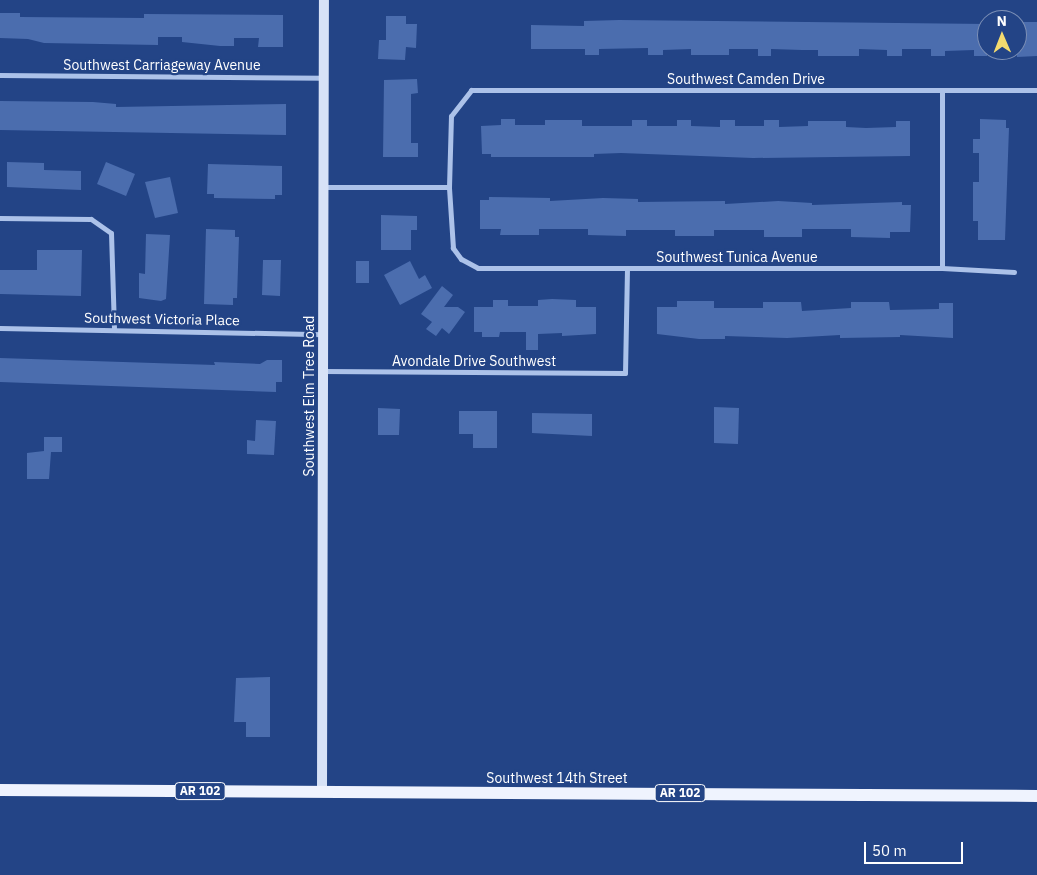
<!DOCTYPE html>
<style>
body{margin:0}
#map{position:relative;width:1037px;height:875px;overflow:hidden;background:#234486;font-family:"IBM Plex Sans",sans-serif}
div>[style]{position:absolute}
.building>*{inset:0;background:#4b6dae}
.street>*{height:5px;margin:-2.5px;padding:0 2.5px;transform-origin:2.5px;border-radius:2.5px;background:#acc2e9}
.secondary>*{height:10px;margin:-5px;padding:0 5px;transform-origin:5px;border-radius:5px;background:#d7e2f7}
.primary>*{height:12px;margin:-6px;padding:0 6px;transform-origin:6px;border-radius:6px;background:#eff3fe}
span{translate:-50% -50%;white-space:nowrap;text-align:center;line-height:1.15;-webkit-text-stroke:4.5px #234486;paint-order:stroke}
.shield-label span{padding:1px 4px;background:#234486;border:1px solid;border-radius:4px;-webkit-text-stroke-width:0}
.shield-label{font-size:12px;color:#fff;font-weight:700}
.street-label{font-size:14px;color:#fff}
.north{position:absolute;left:977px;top:10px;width:50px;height:50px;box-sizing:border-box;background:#234486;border:1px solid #7b8fb6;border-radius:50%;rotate:359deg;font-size:14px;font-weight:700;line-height:20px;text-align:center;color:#fff}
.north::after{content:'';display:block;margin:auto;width:18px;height:22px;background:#f4db6f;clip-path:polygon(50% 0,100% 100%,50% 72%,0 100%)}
.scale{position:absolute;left:864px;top:842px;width:99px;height:22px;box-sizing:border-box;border:2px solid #fff;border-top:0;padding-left:6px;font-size:15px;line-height:18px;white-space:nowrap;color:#fff;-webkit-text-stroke:4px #234486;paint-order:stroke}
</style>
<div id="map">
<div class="building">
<i style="clip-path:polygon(0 13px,20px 13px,20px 17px,144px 18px,144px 14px,283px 15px,283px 47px,258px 47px,259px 38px,234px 38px,234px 46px,220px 46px,182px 42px,182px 37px,158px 37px,158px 45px,44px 43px,28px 39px,0 38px)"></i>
<i style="clip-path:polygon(386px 16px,406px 16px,406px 24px,417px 24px,416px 48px,406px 47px,405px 60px,378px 59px,379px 40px,386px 40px)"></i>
<i style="clip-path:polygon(619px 20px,987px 24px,987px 56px,974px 56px,974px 50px,945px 51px,945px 56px,931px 56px,931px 49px,902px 49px,902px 56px,887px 56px,887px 50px,859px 49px,859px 56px,818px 56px,818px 50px,802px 50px,771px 49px,771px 56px,758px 56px,758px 49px,729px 49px,729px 55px,691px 55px,691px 49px,663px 50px,663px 55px,648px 55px,648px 48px,599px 49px,599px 55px,585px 55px,585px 49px,531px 49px,531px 25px,584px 26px,584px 21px)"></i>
<i style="clip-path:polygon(1017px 22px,1037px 22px,1037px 56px,1017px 57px)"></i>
<i style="clip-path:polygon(417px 79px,418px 93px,411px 94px,411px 143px,418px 143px,418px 157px,383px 157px,384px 80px)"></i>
<i style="clip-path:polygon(0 101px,93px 102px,116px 104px,116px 107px,286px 104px,286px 135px,0 130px)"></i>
<i style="clip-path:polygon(501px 119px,515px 119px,515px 125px,545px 125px,545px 120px,582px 120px,582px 126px,632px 126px,632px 120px,647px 120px,647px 126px,677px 126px,677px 120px,691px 120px,691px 126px,720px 127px,720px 120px,735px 120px,735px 126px,764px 126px,764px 120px,779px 120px,779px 127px,808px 126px,808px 121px,846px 121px,846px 127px,866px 128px,896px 127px,896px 121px,910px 121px,910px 156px,753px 158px,621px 153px,594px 154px,594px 157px,491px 157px,491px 154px,482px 154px,481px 126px,501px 125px)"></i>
<i style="clip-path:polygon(980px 119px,1006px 120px,1006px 128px,1009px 128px,1005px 240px,978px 240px,978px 221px,973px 221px,973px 182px,979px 182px,979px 153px,973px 153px,973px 139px,980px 139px)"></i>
<i style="clip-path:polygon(7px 162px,44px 163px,44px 170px,81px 171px,81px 190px,7px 187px)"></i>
<i style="clip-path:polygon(106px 162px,135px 174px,126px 196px,97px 184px)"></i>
<i style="clip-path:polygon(208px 164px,282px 166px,282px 195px,275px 195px,275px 199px,214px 198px,214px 194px,207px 194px)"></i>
<i style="clip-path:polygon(170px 177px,178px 213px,155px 218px,145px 182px)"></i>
<i style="clip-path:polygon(489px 197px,550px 198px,550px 201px,603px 198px,638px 199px,638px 202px,725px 201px,725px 204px,778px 201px,812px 203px,812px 205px,902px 202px,902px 205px,911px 205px,910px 232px,890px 232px,890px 238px,851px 237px,851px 229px,802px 229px,802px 237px,764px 237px,764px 230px,714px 230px,714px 236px,675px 236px,675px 230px,626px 230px,626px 236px,588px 235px,588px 229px,539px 229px,539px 235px,500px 235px,501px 229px,480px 229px,480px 200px,489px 200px)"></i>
<i style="clip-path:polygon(381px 215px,417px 216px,417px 230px,411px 230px,411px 250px,381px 250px)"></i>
<i style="clip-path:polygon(206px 229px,235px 230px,235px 237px,239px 237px,237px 298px,233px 298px,233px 305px,204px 304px)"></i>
<i style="clip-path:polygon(146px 234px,170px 235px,166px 299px,161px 301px,139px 298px,139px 273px,145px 274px)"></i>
<i style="clip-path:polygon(37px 250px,82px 250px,81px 296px,0 294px,0 270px,37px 270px)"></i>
<i style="clip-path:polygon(263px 260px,281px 260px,280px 296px,262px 295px)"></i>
<i style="clip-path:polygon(356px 261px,369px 261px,369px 283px,356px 283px)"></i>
<i style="clip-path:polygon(410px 261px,419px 279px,425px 275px,432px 288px,400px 305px,384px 275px)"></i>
<i style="clip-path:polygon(442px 286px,453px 295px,444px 307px,458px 307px,465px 312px,449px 334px,442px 328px,436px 336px,426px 329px,432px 322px,421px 314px)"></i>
<i style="clip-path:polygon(552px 299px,576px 300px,576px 307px,596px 307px,596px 334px,562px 336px,562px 333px,538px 334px,538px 350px,526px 350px,526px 332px,500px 332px,499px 337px,482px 337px,482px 332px,474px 332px,474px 307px,493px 307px,493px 300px,508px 300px,508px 306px,538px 306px,538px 300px)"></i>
<i style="clip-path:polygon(677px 301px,714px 301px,714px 308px,763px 308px,763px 302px,801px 302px,802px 311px,851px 308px,851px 302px,889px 302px,890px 310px,939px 309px,939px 303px,953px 303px,953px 338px,900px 335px,900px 337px,840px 338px,840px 335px,787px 338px,725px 336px,725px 339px,699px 339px,657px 334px,657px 307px,677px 307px)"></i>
<i style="clip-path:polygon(0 358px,215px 365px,214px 362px,260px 364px,267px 360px,282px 360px,282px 382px,276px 382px,276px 392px,0 382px)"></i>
<i style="clip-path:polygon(714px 407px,739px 408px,738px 444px,714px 443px)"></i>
<i style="clip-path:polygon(378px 408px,400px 409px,399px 435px,378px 435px)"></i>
<i style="clip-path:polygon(459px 411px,497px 411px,497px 448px,473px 448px,473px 434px,459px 434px)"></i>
<i style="clip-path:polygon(532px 413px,592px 414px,592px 436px,532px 433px)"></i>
<i style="clip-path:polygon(256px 420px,276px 421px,274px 455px,247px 454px,247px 440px,255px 441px)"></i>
<i style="clip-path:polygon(44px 437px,62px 437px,62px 452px,51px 452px,49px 479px,27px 479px,27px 453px,44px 451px)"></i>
<i style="clip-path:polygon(270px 677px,270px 737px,246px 737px,246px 722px,234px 722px,236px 678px)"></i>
</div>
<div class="street">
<i style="left:0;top:75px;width:324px;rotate:0.5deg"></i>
<i style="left:324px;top:187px;width:125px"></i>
<i style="left:0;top:218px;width:91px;rotate:0.6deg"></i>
<i style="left:91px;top:219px;width:24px;rotate:35deg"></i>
<i style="left:111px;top:233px;width:95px;rotate:88.2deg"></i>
<i style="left:942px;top:268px;width:178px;rotate:-90deg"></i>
<i style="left:1014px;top:272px;width:72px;rotate:-176.8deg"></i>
<i style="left:942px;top:268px;width:464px;rotate:180deg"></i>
<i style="left:478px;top:268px;width:19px;rotate:-152deg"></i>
<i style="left:461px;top:259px;width:14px;rotate:-126deg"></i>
<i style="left:453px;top:248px;width:61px;rotate:-93.8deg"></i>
<i style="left:449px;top:187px;width:71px;rotate:-88.4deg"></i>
<i style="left:451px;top:116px;width:33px;rotate:-52deg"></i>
<i style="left:471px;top:90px;width:566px"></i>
<i style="left:0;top:328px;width:323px;rotate:1.1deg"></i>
<i style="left:323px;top:371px;width:302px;rotate:0.4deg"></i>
<i style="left:625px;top:373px;width:105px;rotate:-88.9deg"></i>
</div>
<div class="secondary">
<i style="left:322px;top:791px;width:791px;rotate:-89.86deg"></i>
</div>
<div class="primary">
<i style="left:0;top:790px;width:1037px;rotate:0.33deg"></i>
</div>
<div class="shield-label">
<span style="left:200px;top:791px">AR 102</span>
<span style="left:680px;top:793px">AR 102</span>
</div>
<div class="street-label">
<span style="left:162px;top:65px">Southwest Carriageway Avenue</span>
<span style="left:746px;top:79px">Southwest Camden Drive</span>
<span style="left:737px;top:257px">Southwest Tunica Avenue</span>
<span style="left:162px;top:319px;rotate:1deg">Southwest Victoria Place</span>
<span style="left:474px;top:361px">Avondale Drive Southwest</span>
<span style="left:309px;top:396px;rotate:-90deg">Southwest Elm Tree Road</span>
<span style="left:557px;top:778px">Southwest 14th Street</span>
</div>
<div class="north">N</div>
<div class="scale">50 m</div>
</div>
